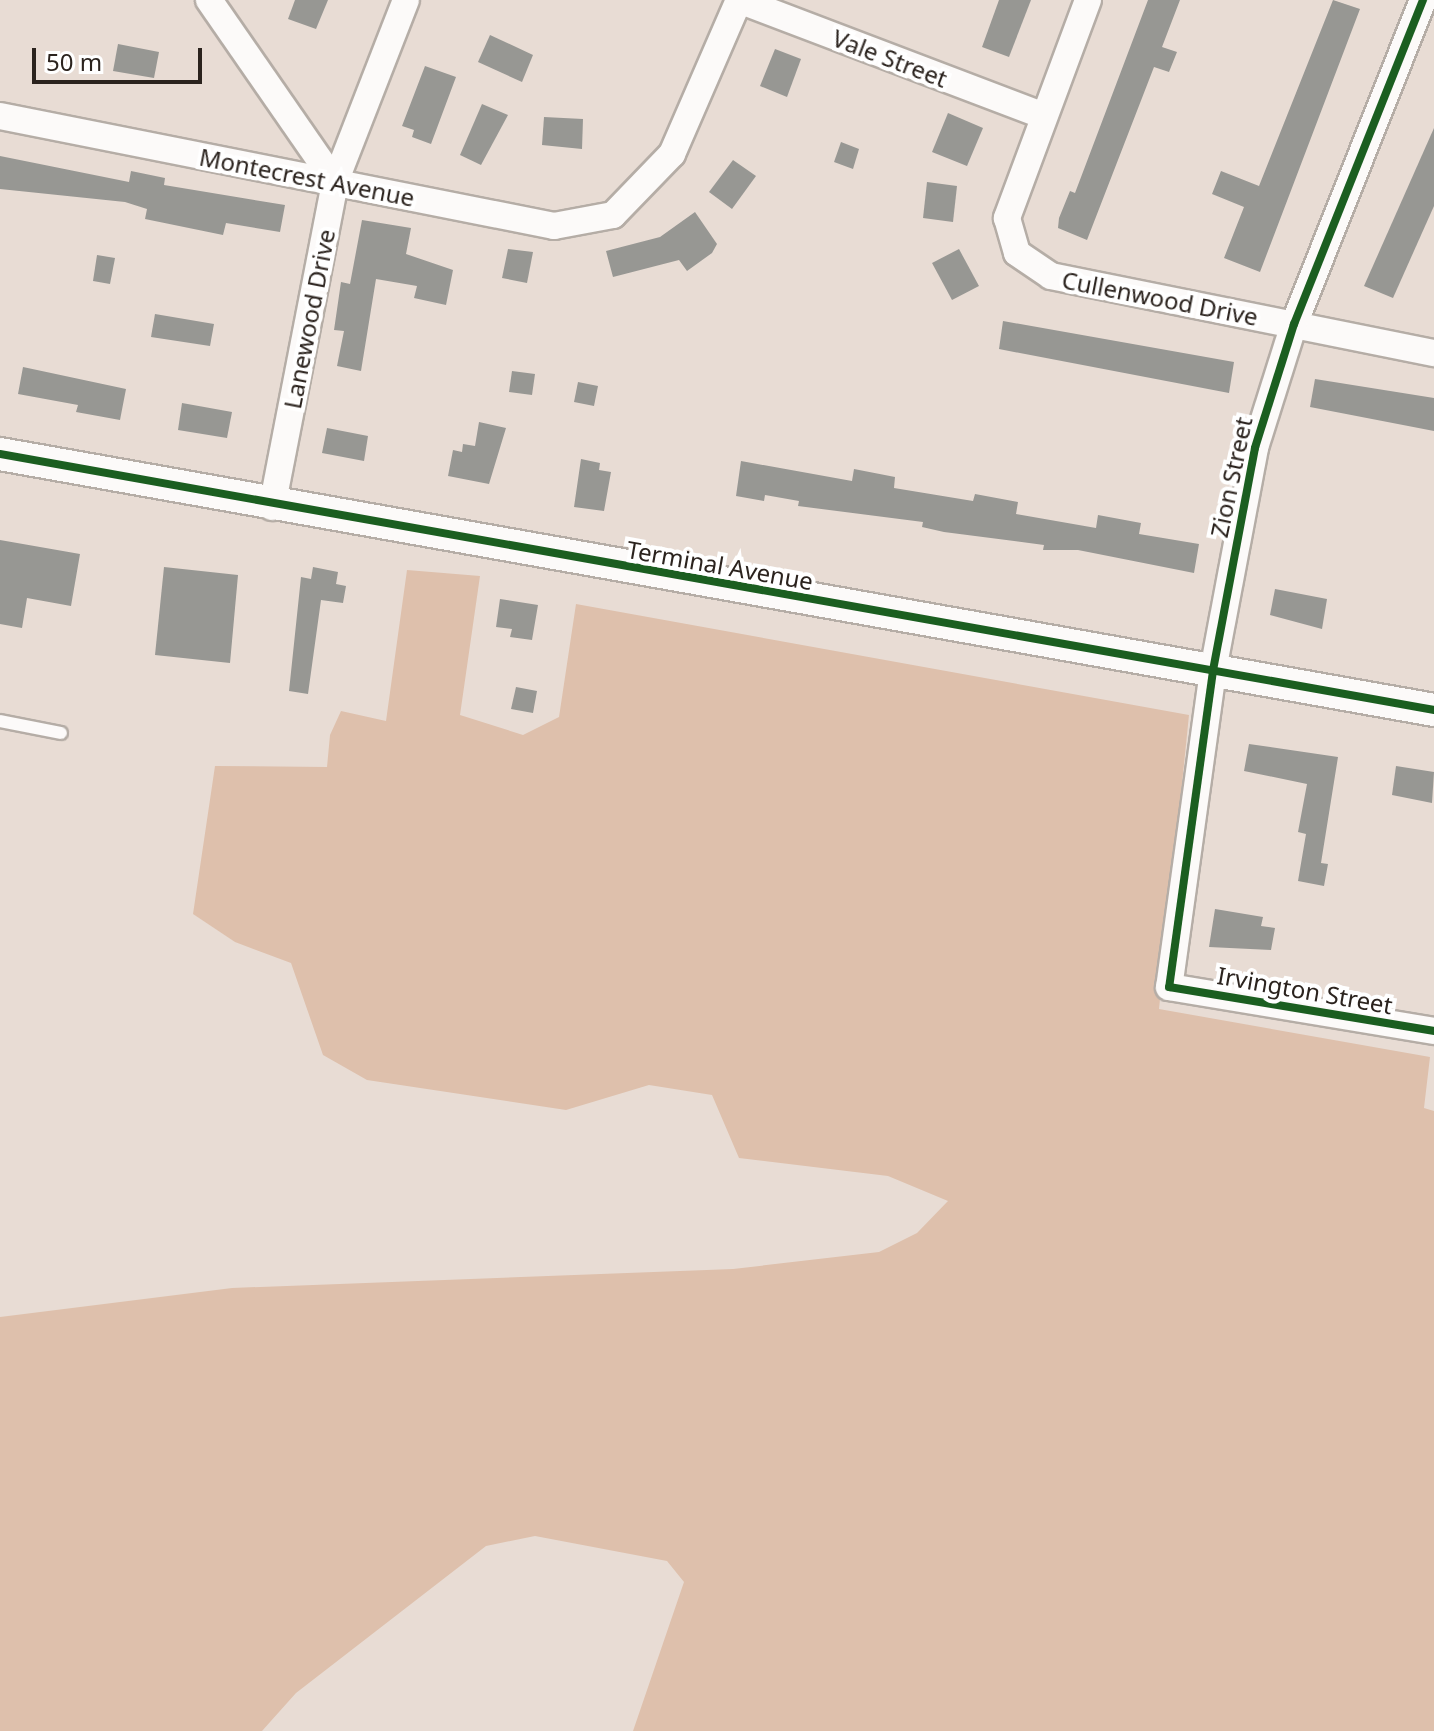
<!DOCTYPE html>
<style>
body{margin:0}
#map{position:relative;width:1434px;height:1731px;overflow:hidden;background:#e8dcd4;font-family:"Noto Sans",sans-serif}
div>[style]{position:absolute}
.green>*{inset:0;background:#dec0ac}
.building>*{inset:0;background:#979793}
.roads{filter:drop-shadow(2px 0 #b5ada6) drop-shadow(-2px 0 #b5ada6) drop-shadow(0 2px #b5ada6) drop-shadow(0 -2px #b5ada6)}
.service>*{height:12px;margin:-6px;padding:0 6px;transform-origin:6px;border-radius:6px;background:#fcfaf9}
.minor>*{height:26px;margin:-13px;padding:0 13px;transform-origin:13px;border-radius:13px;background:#fcfaf9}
.tertiary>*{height:32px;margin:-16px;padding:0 16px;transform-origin:16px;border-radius:16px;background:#fcfaf9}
.cycleway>*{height:8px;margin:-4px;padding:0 4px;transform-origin:4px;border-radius:4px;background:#1b5e20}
span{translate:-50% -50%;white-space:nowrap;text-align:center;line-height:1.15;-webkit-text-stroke:8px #fff;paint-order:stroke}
.street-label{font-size:24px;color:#2b231e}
.scale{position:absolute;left:32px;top:48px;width:170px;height:36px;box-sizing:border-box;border:4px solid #2b231e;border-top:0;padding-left:10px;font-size:24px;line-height:28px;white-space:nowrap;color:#2b231e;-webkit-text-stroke:6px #fff;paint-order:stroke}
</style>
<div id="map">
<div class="green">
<i style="clip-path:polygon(407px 570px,480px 576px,460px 715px,523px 735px,559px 717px,576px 604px,1189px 715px,1159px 1009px,1430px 1057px,1424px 1108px,1434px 1111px,1434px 1731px,633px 1731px,684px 1582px,667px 1561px,535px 1536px,486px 1546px,296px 1693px,262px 1731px,0 1731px,0 1317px,232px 1288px,733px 1269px,879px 1252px,917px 1233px,948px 1201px,888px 1176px,739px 1158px,712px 1095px,649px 1085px,566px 1110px,367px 1080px,323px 1055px,291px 963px,235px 942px,193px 914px,215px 766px,327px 767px,330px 735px,341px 711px,386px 721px)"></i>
</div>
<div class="building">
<i style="clip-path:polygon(295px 0,328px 0,316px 29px,288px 19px)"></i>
<i style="clip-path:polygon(999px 0,1031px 0,1009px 57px,982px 47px)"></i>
<i style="clip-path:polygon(1148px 0,1180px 0,1162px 47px,1177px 52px,1169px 72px,1154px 67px,1087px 240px,1058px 228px,1059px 218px,1070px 191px,1075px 193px)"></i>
<i style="clip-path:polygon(1333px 0,1360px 9px,1260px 272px,1224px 258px,1244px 207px,1212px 194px,1221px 171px,1259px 186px)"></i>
<i style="clip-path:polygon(490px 35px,533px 55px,522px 82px,478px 62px)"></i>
<i style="clip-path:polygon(118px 44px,159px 52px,154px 78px,113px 71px)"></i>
<i style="clip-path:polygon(775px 49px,801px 59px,787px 97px,760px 86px)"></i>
<i style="clip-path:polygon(425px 66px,456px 77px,431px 144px,412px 137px,414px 130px,402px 126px)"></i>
<i style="clip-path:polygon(482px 104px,508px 115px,481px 165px,460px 155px)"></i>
<i style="clip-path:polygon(948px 113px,983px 128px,967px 166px,932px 152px)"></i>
<i style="clip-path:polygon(544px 117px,583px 119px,582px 149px,542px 145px)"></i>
<i style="clip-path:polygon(1434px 128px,1434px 206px,1393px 298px,1364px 286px)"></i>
<i style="clip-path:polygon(841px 142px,859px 149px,853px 169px,834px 162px)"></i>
<i style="clip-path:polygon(0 156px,129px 182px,131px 171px,165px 178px,164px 185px,285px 205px,280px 232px,226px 223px,223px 235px,145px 219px,147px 209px,125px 202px,0 189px)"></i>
<i style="clip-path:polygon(733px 160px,756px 176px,732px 209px,709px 192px)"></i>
<i style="clip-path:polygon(927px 182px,957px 186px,953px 222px,923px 218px)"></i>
<i style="clip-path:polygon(695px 212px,717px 244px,712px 253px,687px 271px,679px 260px,613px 277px,606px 251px,660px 237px)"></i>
<i style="clip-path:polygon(362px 220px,411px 228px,406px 254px,453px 270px,446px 305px,414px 298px,417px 286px,376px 279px,361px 371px,337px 366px,344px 331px,334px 330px,341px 282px,350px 284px)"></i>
<i style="clip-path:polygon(508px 249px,533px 252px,527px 283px,502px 278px)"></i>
<i style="clip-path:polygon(959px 249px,979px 286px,952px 300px,932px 263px)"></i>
<i style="clip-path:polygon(97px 255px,115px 258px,110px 284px,93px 281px)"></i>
<i style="clip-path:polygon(155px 314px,214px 324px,210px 346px,151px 337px)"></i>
<i style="clip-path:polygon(1003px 321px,1234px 362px,1229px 393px,999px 349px)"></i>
<i style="clip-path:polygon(23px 367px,126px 389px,120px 420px,76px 412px,78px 405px,18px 394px)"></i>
<i style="clip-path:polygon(512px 371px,535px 374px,532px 395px,509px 392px)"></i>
<i style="clip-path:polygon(1315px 379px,1434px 398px,1434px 431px,1310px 407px)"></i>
<i style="clip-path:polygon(578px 382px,598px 386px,594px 406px,574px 402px)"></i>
<i style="clip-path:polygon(182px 403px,232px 412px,227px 438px,178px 430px)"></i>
<i style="clip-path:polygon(479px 422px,506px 428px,489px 484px,448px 476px,453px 450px,462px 452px,463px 444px,475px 446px)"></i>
<i style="clip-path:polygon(327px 428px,368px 436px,364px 461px,322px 453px)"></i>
<i style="clip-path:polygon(581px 459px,600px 463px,599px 470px,611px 472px,604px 511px,574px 507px)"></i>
<i style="clip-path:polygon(741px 461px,852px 481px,854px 469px,895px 477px,894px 488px,973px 501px,975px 494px,1018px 502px,1016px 514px,1096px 528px,1098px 515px,1141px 523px,1139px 534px,1199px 544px,1194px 573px,1078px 550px,1043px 550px,1044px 545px,944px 532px,922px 527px,923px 522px,798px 506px,799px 501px,765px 495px,764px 501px,736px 496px)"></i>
<i style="clip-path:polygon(0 540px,80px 554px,71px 606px,27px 598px,22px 628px,0 624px)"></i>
<i style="clip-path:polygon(164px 567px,238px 575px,230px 663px,155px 655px)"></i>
<i style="clip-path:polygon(313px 567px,338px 572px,336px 584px,346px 586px,343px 603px,321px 600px,308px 694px,289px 691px,301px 577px,311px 579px)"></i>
<i style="clip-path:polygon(1275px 589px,1327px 599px,1322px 629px,1270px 615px)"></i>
<i style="clip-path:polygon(500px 599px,538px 605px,532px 640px,510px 637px,512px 629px,496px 627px)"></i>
<i style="clip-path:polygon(516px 687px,537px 691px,533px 713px,511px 709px)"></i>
<i style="clip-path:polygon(1249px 744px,1338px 757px,1321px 863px,1328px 864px,1324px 886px,1298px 881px,1306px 834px,1298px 832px,1307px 784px,1244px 771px)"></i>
<i style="clip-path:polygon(1396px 766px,1434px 772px,1432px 803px,1392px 795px)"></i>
<i style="clip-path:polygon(1215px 909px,1263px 917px,1261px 926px,1275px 928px,1271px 950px,1209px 947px)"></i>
</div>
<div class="roads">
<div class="service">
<i style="left:0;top:721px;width:62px;rotate:11.1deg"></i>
</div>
<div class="minor">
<i style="left:209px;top:0;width:221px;rotate:55.3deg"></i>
<i style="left:1088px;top:0;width:233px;rotate:110.4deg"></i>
<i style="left:1007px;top:218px;width:36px;rotate:74deg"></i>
<i style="left:1017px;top:253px;width:41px;rotate:34.1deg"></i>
<i style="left:1051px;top:276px;width:391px;rotate:11.4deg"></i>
<i style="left:1423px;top:0;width:349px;rotate:111.7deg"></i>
<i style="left:1294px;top:324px;width:130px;rotate:107.5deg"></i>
<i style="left:1255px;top:448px;width:227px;rotate:100.7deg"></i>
<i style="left:1213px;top:671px;width:319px;rotate:97.9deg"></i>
<i style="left:1169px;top:987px;width:269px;rotate:9.4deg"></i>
<i style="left:0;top:116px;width:565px;rotate:11.23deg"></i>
<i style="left:554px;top:226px;width:60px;rotate:-10.6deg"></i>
<i style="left:613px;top:215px;width:85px;rotate:-46deg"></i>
<i style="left:672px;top:154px;width:168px;rotate:-66.5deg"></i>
<i style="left:739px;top:0;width:324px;rotate:20.8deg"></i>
<i style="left:272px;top:507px;width:331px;rotate:-79deg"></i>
<i style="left:335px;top:182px;width:195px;rotate:-68.7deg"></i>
</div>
<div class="tertiary">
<i style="left:0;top:454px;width:1457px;rotate:10.12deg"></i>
</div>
</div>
<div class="cycleway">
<i style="left:1423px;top:0;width:349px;rotate:111.7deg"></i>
<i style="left:1294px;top:324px;width:130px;rotate:107.5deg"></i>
<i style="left:1255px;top:448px;width:227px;rotate:100.7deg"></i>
<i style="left:1213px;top:671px;width:319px;rotate:97.9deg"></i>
<i style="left:1169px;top:987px;width:269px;rotate:9.4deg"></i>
<i style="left:0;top:454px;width:1457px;rotate:10.12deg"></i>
</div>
<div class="street-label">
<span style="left:890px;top:58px;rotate:21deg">Vale Street</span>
<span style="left:307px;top:177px;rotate:11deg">Montecrest Avenue</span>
<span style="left:1160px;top:298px;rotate:11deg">Cullenwood Drive</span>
<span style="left:309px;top:319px;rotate:-79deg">Lanewood Drive</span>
<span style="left:1231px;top:477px;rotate:-78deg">Zion Street</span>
<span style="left:720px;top:565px;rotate:10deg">Terminal Avenue</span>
<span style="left:1305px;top:990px;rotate:10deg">Irvington Street</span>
</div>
<div class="scale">50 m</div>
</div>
